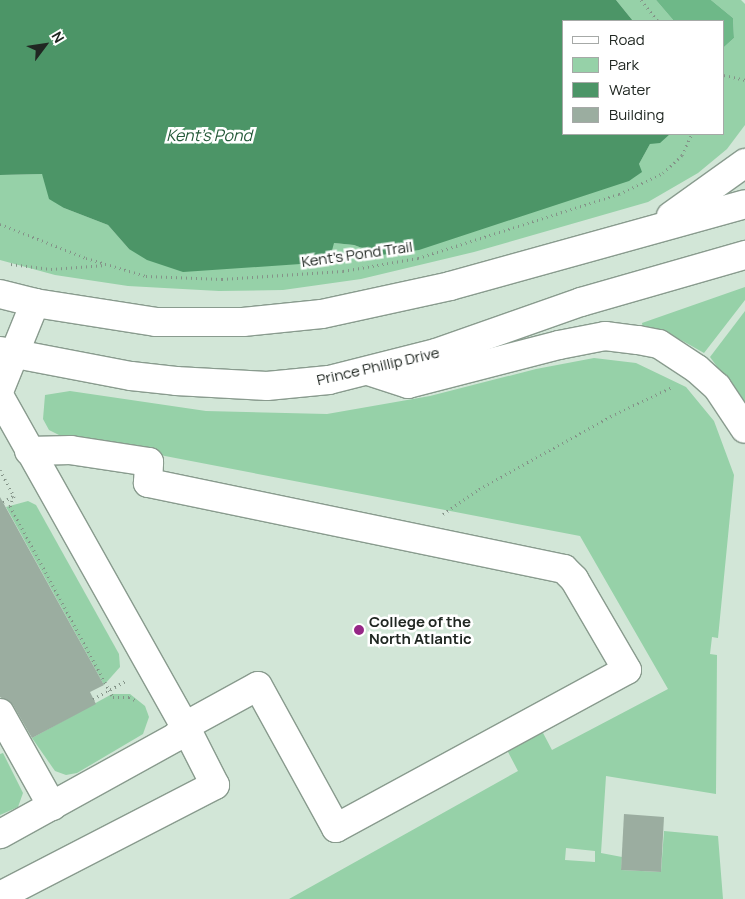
<!DOCTYPE html>
<style>
body{margin:0}
#map{position:relative;width:745px;height:899px;overflow:hidden;background:#d2e6d7;font-family:Manrope,sans-serif}
div>[style]{position:absolute}
.green>*{inset:0;background:#96d1a8}
.forest>*{inset:0;background:#6eb888}
.water>*{inset:0;background:#4c9567}
.building>*{inset:0;background:#9bada0}
.path>*{height:3px;margin-top:-1.5px;transform-origin:0;background:repeating-linear-gradient(90deg,#849388 0 1px,transparent 0 5px)}
.roads{filter:drop-shadow(1px 0 #899b8e) drop-shadow(-1px 0 #899b8e) drop-shadow(0 1px #899b8e) drop-shadow(0 -1px #899b8e)}
.minor>*{height:28px;margin:-14px;padding:0 14px;transform-origin:14px;border-radius:14px;background:#fff}
.major>*{height:28px;margin:-14px;padding:0 14px;transform-origin:14px;border-radius:14px;background:#fff}
.dots>*{width:14px;height:14px;translate:-50% -50%;box-sizing:border-box;border:2px solid #fff;border-radius:50%}
span{translate:-50% -50%;white-space:nowrap;text-align:center;line-height:1.15;-webkit-text-stroke:5px #fff;paint-order:stroke}
.street-label{font-size:15px;color:#202722}
.poi-label{font-size:15px;color:#202722;font-weight:700}
.left{translate:0 -50%;text-align:left}
.water-label{font-size:16px;color:#235938;font-style:italic}
.legend{position:absolute;left:562px;top:20px;width:162px;height:115px;box-sizing:border-box;background:#fff;border:1px solid #a6a9a7;margin:0;padding:6px 9px;list-style:none;font-size:15px;color:#202722}
.legend li{display:flex;align-items:center;gap:10px;height:25px}
.legend b{width:25px;border:1px solid #a6a9a7}
.north{position:absolute;left:20px;top:20px;width:50px;height:50px;-webkit-text-stroke:4px #fff;paint-order:stroke;rotate:59deg;font-size:14px;font-weight:700;line-height:20px;text-align:center;color:#202722}
.north::after{content:'';display:block;margin:auto;width:18px;height:22px;background:#202722;clip-path:polygon(50% 0,100% 100%,50% 72%,0 100%)}
</style>
<div id="map">
<div class="green">
<i style="clip-path:polygon(616px 0,656px 0,674px 21px,633px 21px)"></i>
<i style="clip-path:polygon(711px 0,741px 0,745px 4px,745px 125px,727px 149px,698px 173px,648px 202px,474px 252px,361px 279px,283px 290px,219px 291px,128px 286px,55px 275px,0 260px,0 175px,42px 174px,64px 208px,108px 225px,129px 249px,334px 243px,354px 245px,381px 255px,639px 164px,650px 144px,670px 134px,724px 134px,724px 47px,734px 38px,733px 18px)"></i>
<i style="clip-path:polygon(745px 287px,745px 300px,704px 353px,681px 340px,643px 328px,642px 323px)"></i>
<i style="clip-path:polygon(745px 311px,745px 405px,710px 357px)"></i>
<i style="clip-path:polygon(evenodd,594px 358px,636px 363px,686px 387px,714px 421px,734px 475px,718px 638px,712px 637px,710px 654px,717px 655px,716px 794px,606px 776px,601px 853px,622px 857px,621px 870px,661px 872px,664px 831px,718px 836px,723px 899px,289px 899px,518px 771px,507px 750px,542px 731px,552px 750px,668px 689px,580px 536px,61px 436px,49px 430px,43px 419px,45px 395px,70px 391px,206px 411px,327px 414px,430px 396px,536px 369px,594px 358px,566px 848px,595px 851px,595px 862px,565px 860px,566px 848px)"></i>
<i style="clip-path:polygon(28px 501px,36px 505px,119px 654px,120px 667px,104px 685px,6px 507px)"></i>
<i style="clip-path:polygon(112px 694px,130px 694px,145px 706px,149px 717px,143px 734px,77px 773px,66px 775px,55px 771px,32px 738px)"></i>
<i style="clip-path:polygon(3px 753px,23px 793px,18px 807px,0 815px,0 754px)"></i>
</div>
<div class="forest">
<i style="clip-path:polygon(656px 0,711px 0,733px 18px,734px 38px,724px 47px,724px 21px,674px 21px)"></i>
</div>
<div class="water">
<i style="clip-path:polygon(0 0,616px 0,633px 21px,564px 21px,564px 134px,670px 134px,660px 143px,650px 144px,639px 164px,642px 172px,629px 181px,419px 250px,381px 255px,354px 245px,334px 243px,329px 262px,183px 272px,147px 260px,129px 249px,108px 225px,64px 208px,49px 199px,42px 174px,0 175px)"></i>
</div>
<div class="building">
<i style="clip-path:polygon(0 497px,104px 685px,90px 692px,96px 704px,32px 738px,13px 705px,0 697px)"></i>
<i style="clip-path:polygon(624px 814px,664px 817px,661px 872px,621px 870px)"></i>
</div>
<div class="path">
<i style="left:641px;top:0;width:27px;rotate:51deg"></i>
<i style="left:724px;top:75px;width:22px;rotate:13deg"></i>
<i style="left:0;top:224px;width:92px;rotate:21.6deg"></i>
<i style="left:86px;top:258px;width:63px;rotate:16.7deg"></i>
<i style="left:146px;top:276px;width:76px;rotate:2.3deg"></i>
<i style="left:222px;top:279px;width:121px;rotate:-3.8deg"></i>
<i style="left:343px;top:271px;width:76px;rotate:-9.8deg"></i>
<i style="left:418px;top:258px;width:211px;rotate:-17.7deg"></i>
<i style="left:619px;top:194px;width:49px;rotate:-25.5deg"></i>
<i style="left:663px;top:173px;width:26px;rotate:-43deg"></i>
<i style="left:682px;top:155px;width:23px;rotate:-65deg"></i>
<i style="left:11px;top:264px;width:40px;rotate:7.1deg"></i>
<i style="left:51px;top:269px;width:55px;rotate:-4.2deg"></i>
<i style="left:0;top:470px;width:30px;rotate:62deg"></i>
<i style="left:14px;top:496px;width:11px;rotate:112deg"></i>
<i style="left:10px;top:506px;width:209px;rotate:61.7deg"></i>
<i style="left:109px;top:690px;width:8px;rotate:60deg"></i>
<i style="left:113px;top:697px;width:16px"></i>
<i style="left:129px;top:697px;width:9px;rotate:27deg"></i>
<i style="left:3px;top:502px;width:12px;rotate:-31deg"></i>
<i style="left:443px;top:514px;width:44px;rotate:-34.8deg"></i>
<i style="left:479px;top:489px;width:155px;rotate:-28.9deg"></i>
<i style="left:615px;top:414px;width:63px;rotate:-25.3deg"></i>
<i style="left:93px;top:699px;width:38px;rotate:-29deg"></i>
</div>
<div class="roads">
<div class="minor">
<i style="left:0;top:389px;width:93px;rotate:-67.9deg"></i>
<i style="left:0;top:397px;width:377px;rotate:60.7deg"></i>
<i style="left:185px;top:726px;width:14px;rotate:129deg"></i>
<i style="left:176px;top:737px;width:201px;rotate:151.1deg"></i>
<i style="left:0;top:713px;width:107px;rotate:60.8deg"></i>
<i style="left:0;top:896px;width:242px;rotate:-27.3deg"></i>
<i style="left:215px;top:785px;width:66px;rotate:-117deg"></i>
<i style="left:185px;top:726px;width:83px;rotate:-28.7deg"></i>
<i style="left:258px;top:686px;width:162px;rotate:61.2deg"></i>
<i style="left:336px;top:828px;width:331px;rotate:-28.5deg"></i>
<i style="left:627px;top:670px;width:105px;rotate:-120.2deg"></i>
<i style="left:574px;top:579px;width:14px;rotate:-135deg"></i>
<i style="left:564px;top:569px;width:425px;rotate:-168.3deg"></i>
<i style="left:148px;top:483px;width:21px;rotate:-87deg"></i>
<i style="left:149px;top:462px;width:79px;rotate:-171.3deg"></i>
<i style="left:71px;top:450px;width:42px;rotate:178.6deg"></i>
</div>
<div class="major">
<i style="left:671px;top:216px;width:91px;rotate:-35.6deg"></i>
<i style="left:0;top:294px;width:36px;rotate:14deg"></i>
<i style="left:35px;top:303px;width:122px;rotate:8.9deg"></i>
<i style="left:156px;top:322px;width:87px"></i>
<i style="left:243px;top:322px;width:79px;rotate:-5.8deg"></i>
<i style="left:322px;top:314px;width:131px;rotate:-12.3deg"></i>
<i style="left:450px;top:286px;width:306px;rotate:-15.5deg"></i>
<i style="left:0;top:351px;width:133px;rotate:10.8deg"></i>
<i style="left:131px;top:376px;width:45px;rotate:6.3deg"></i>
<i style="left:176px;top:381px;width:91px;rotate:3.1deg"></i>
<i style="left:267px;top:386px;width:62px;rotate:-5.5deg"></i>
<i style="left:329px;top:380px;width:110px;rotate:-14.2deg"></i>
<i style="left:436px;top:353px;width:154px;rotate:-19.4deg"></i>
<i style="left:581px;top:302px;width:171px;rotate:-16deg"></i>
<i style="left:368px;top:371px;width:42px;rotate:18deg"></i>
<i style="left:408px;top:384px;width:156px;rotate:-14.5deg"></i>
<i style="left:559px;top:345px;width:47px;rotate:-11.1deg"></i>
<i style="left:605px;top:336px;width:33px;rotate:7deg"></i>
<i style="left:638px;top:340px;width:21px;rotate:11deg"></i>
<i style="left:659px;top:344px;width:45px;rotate:33.3deg"></i>
<i style="left:697px;top:369px;width:27px;rotate:42deg"></i>
<i style="left:717px;top:387px;width:50px;rotate:56.3deg"></i>
</div>
</div>
<div class="dots">
<i style="left:359px;top:630px;background:#962686"></i>
</div>
<div class="street-label">
<span style="left:357px;top:254px;rotate:-8deg">Kent's Pond Trail</span>
<span style="left:378px;top:366px;rotate:-13deg">Prince Phillip Drive</span>
</div>
<div class="poi-label">
<span class="left" style="left:369px;top:630px">College of the<br>North Atlantic</span>
</div>
<div class="water-label">
<span style="left:209px;top:135px">Kent's Pond</span>
</div>
<ul class="legend">
<li><b style="height:6px;background:#fff"></b>Road</li>
<li><b style="height:14px;background:#96d1a8"></b>Park</li>
<li><b style="height:14px;background:#4c9567"></b>Water</li>
<li><b style="height:14px;background:#9bada0"></b>Building</li>
</ul>
<div class="north">N</div>
</div>
